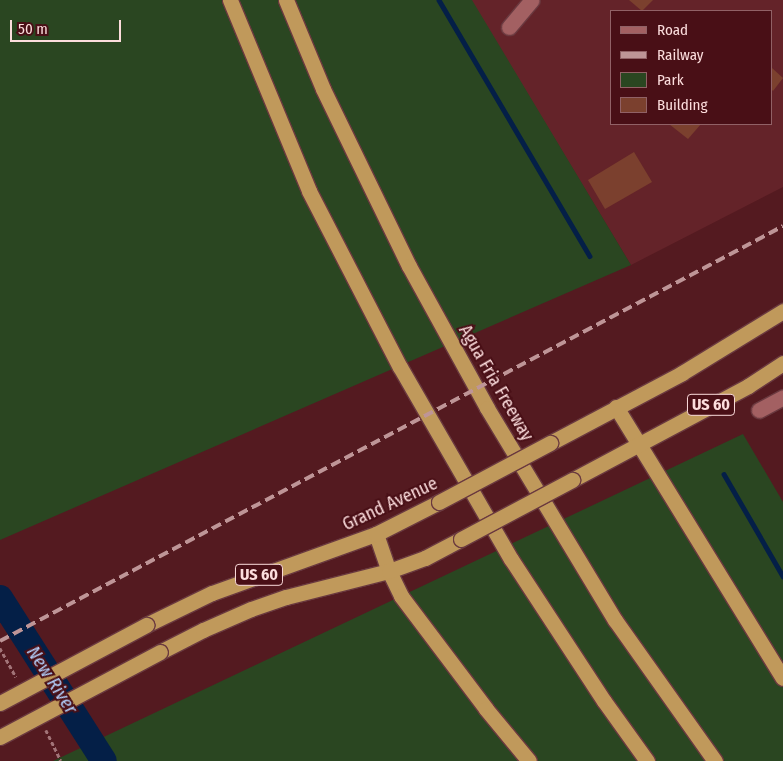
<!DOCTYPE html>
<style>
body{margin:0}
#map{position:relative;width:783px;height:761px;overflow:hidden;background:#541a20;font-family:"Fira Sans Condensed",sans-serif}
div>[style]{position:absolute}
.built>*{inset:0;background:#642329}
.green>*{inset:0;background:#2a4621}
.stream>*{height:4.5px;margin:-2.25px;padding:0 2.25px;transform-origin:2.25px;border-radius:2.25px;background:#041f47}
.river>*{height:26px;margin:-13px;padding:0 13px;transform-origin:13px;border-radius:13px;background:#041f47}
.building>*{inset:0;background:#7b402e}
.path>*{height:2.5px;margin-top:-1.25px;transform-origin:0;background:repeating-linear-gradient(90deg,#a27478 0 4px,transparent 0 6.5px)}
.roads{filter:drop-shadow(1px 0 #6a393f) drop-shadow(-1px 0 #6a393f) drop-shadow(0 1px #6a393f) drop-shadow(0 -1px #6a393f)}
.minor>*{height:15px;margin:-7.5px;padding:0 7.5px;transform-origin:7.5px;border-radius:7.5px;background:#a36062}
.highway>*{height:15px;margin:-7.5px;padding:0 7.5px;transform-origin:7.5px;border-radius:7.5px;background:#c0995b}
.rail>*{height:4px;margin-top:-2px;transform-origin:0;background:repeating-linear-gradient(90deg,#be9597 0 10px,transparent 0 15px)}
.bridges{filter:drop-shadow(1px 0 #6a393f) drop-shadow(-1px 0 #6a393f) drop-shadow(0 1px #6a393f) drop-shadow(0 -1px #6a393f)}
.highway-bridge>*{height:15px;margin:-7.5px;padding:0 7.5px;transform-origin:7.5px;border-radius:7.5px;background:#c0995b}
span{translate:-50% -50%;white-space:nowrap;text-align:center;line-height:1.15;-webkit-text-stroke:4px #490f16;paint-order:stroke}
.shield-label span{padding:1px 4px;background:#490f16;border:1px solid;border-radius:4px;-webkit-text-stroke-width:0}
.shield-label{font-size:16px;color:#fcdddd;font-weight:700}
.street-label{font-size:18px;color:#fcdddd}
.water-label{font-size:19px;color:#b3d0fb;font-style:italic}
.legend{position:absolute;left:610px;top:10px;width:162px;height:115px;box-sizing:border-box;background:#490f16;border:1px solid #916166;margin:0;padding:6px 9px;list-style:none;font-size:15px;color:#fcdddd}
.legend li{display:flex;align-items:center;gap:10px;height:25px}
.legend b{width:25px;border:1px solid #916166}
.scale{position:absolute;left:10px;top:20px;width:111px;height:22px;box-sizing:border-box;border:2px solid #fcdddd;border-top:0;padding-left:6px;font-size:15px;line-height:18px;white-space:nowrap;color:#fcdddd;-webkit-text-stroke:4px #490f16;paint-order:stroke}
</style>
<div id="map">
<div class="built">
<i style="clip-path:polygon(evenodd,471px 0,783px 0,783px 187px,631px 265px,471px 0,612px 11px,772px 11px,772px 124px,612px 124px,612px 11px)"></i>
</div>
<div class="green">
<i style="clip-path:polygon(0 0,472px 0,631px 265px,0 540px)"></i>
<i style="clip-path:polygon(743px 434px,783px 502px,783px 761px,53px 761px)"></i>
</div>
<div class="stream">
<i style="left:439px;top:0;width:297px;rotate:59.5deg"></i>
<i style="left:724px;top:474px;width:118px;rotate:60deg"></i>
</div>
<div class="river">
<i style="left:0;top:598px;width:193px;rotate:57.5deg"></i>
</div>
<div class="building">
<i style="clip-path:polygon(629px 0,653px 0,642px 11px)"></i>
<i style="clip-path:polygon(772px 68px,783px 78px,773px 91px,772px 90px)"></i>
<i style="clip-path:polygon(669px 124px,701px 124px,688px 139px)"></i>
<i style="clip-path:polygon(634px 152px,652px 182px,605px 209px,588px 180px)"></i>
</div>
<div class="path">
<i style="left:0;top:648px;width:33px;rotate:61deg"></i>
<i style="left:46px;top:730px;width:34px;rotate:64deg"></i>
</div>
<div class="roads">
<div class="minor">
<i style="left:509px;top:27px;width:35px;rotate:-50deg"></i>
<i style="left:759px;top:410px;width:27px;rotate:-28deg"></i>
</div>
<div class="highway">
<i style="left:230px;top:0;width:207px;rotate:67.5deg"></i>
<i style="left:309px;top:191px;width:198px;rotate:62.7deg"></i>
<i style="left:400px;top:367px;width:222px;rotate:60deg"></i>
<i style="left:511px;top:559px;width:170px;rotate:56.8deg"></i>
<i style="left:604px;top:701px;width:74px;rotate:54.4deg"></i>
<i style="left:286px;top:0;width:96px;rotate:67.4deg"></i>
<i style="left:323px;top:89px;width:197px;rotate:64.1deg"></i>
<i style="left:409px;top:266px;width:162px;rotate:61.2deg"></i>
<i style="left:487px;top:408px;width:248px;rotate:58.9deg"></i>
<i style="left:615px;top:620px;width:173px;rotate:54.7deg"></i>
<i style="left:616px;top:407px;width:318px;rotate:58.4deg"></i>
<i style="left:550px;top:443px;width:149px;rotate:-27.9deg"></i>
<i style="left:682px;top:373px;width:119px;rotate:-31.5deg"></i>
<i style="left:572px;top:480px;width:200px;rotate:-28.1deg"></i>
<i style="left:748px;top:386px;width:42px;rotate:-33.3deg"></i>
<i style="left:376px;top:534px;width:39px;rotate:71deg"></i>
<i style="left:389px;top:571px;width:28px;rotate:64deg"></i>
<i style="left:401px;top:596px;width:141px;rotate:53deg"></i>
<i style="left:486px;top:709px;width:67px;rotate:50.4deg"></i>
<i style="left:146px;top:625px;width:73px;rotate:-25.9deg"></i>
<i style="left:212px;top:593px;width:174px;rotate:-19.8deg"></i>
<i style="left:376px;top:534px;width:71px;rotate:-26.9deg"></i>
<i style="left:160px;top:652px;width:48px;rotate:-27.1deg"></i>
<i style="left:203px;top:630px;width:52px;rotate:-23.6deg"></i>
<i style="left:251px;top:609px;width:37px;rotate:-19deg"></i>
<i style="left:286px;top:597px;width:106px;rotate:-14.2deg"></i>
<i style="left:389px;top:571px;width:38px;rotate:-20deg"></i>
<i style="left:425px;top:558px;width:41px;rotate:-27.8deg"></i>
</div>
</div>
<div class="rail">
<i style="left:0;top:641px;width:886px;rotate:-27.92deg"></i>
</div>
<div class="bridges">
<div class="highway-bridge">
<i style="left:439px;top:502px;width:126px;rotate:-28deg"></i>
<i style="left:461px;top:539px;width:126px;rotate:-28deg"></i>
<i style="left:0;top:703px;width:166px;rotate:-28.1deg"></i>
<i style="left:0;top:737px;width:181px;rotate:-28deg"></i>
</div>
</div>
<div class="shield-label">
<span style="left:711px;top:405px">US 60</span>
<span style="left:259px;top:575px">US 60</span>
</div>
<div class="street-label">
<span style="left:496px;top:383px;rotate:60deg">Agua Fria Freeway</span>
<span style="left:390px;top:504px;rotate:-25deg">Grand Avenue</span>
</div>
<div class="water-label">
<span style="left:52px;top:680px;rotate:57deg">New River</span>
</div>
<ul class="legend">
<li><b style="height:6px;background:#a36062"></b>Road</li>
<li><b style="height:6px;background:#be9597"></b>Railway</li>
<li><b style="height:14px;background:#2a4621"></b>Park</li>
<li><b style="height:14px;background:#7b402e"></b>Building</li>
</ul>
<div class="scale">50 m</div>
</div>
